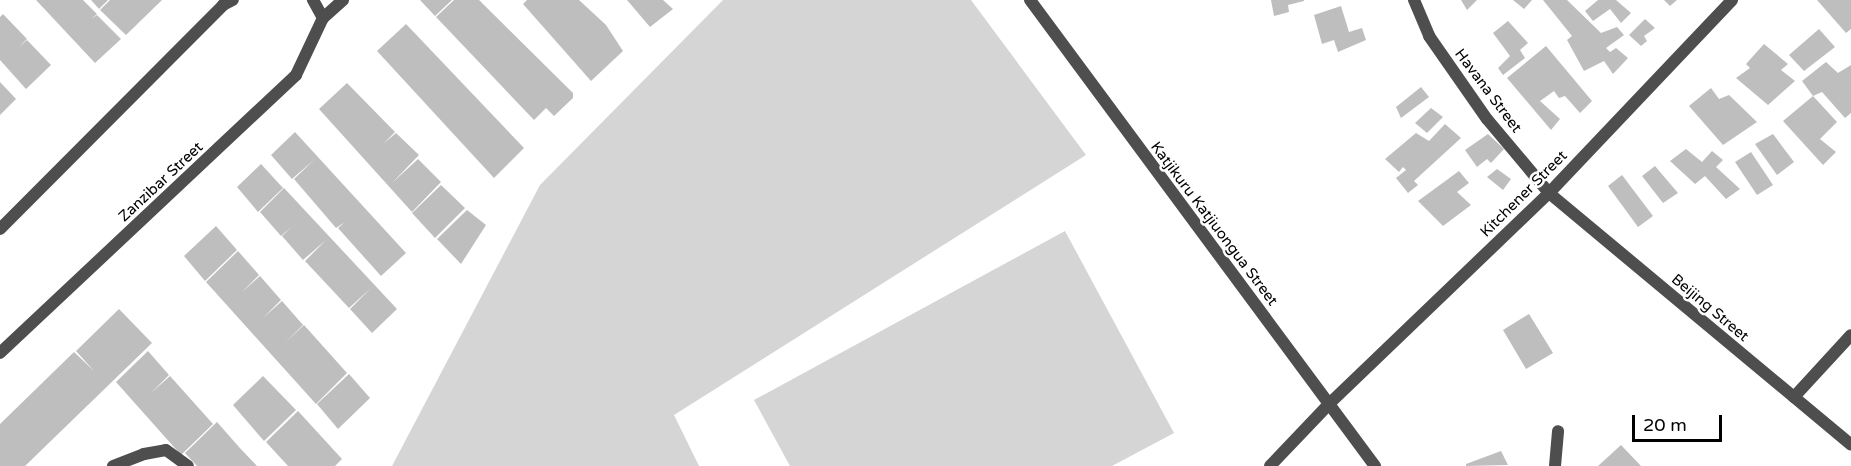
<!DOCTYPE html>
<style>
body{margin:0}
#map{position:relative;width:1851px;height:466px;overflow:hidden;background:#fff;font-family:"Varela Round",sans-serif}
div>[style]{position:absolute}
.green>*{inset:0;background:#d5d5d5}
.building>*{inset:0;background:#bebebe}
.service>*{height:12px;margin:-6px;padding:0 6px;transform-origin:6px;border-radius:6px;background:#4e4e4e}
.minor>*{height:12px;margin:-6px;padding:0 6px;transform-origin:6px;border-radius:6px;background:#4e4e4e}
.tertiary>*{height:12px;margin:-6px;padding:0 6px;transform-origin:6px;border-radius:6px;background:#4e4e4e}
span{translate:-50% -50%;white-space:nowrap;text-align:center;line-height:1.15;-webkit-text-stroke:5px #fff;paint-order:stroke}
.street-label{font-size:15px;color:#000}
.scale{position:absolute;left:1632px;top:415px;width:90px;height:27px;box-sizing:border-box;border:3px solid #000;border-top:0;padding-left:8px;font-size:18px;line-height:21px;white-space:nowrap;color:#000;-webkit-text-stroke:4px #fff;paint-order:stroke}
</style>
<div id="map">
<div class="green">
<i style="clip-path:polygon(723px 0,971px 0,1086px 155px,674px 415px,699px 466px,392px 466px,540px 185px)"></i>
<i style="clip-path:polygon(1065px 231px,1174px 433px,1112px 466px,790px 466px,754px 400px)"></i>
</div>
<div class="building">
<i style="clip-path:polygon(36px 0,83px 0,97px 14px,91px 19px,97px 15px,121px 39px,95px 63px)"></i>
<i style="clip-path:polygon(91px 0,108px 0,99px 9px)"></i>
<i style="clip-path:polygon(110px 0,162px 0,126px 35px,100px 10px)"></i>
<i style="clip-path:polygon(420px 0,452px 0,435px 16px)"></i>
<i style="clip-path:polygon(454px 0,479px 0,573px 93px,573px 98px,554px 116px,546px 108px,534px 120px,436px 17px)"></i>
<i style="clip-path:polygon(527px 0,579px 0,606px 25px,623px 51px,591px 81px,523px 4px)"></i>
<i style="clip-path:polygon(627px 0,663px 0,673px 9px,650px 27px)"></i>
<i style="clip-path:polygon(1271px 0,1304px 0,1304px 1px,1288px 5px,1289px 12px,1274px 16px)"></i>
<i style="clip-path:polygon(1461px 0,1477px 0,1467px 10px)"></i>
<i style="clip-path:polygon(1513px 0,1532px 0,1524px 9px)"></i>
<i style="clip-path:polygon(1543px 0,1567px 0,1601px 33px,1617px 27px,1624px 35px,1606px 48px,1610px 52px,1616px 48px,1628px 58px,1613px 74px,1604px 61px,1584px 71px,1567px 40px,1572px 36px)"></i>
<i style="clip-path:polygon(1598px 0,1616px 0,1631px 13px,1621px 23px,1610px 9px,1593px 21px,1585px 11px)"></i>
<i style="clip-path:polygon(1664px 0,1677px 0,1670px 6px)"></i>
<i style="clip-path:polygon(1817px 0,1851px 0,1851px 29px,1846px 33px)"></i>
<i style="clip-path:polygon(1341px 6px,1349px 32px,1362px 28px,1366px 40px,1338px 52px,1334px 40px,1322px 44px,1314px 15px)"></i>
<i style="clip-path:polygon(3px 14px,27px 39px,19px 47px,27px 40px,51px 65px,26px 89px,0 60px,0 17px)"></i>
<i style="clip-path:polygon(1645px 19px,1655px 28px,1644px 36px,1647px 41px,1641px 46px,1629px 35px)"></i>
<i style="clip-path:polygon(1508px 21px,1528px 43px,1520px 50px,1525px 58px,1503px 75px,1498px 68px,1510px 56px,1493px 33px)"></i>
<i style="clip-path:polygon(406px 24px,524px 148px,494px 178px,377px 51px)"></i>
<i style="clip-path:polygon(1819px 29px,1835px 47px,1804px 71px,1789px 55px)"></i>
<i style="clip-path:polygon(1764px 44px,1788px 64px,1781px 70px,1795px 81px,1768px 105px,1736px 78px,1750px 68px,1746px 64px)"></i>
<i style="clip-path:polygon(1546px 46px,1592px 101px,1580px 113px,1565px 96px,1559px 98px,1554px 91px,1540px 101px,1560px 119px,1551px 130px,1507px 78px)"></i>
<i style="clip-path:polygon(1826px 62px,1838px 73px,1851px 65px,1851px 113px,1845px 118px,1822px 92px,1813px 96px,1837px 122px,1820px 139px,1836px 152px,1823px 165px,1783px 121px,1813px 96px,1802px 81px)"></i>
<i style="clip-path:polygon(0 82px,16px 99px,0 115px)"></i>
<i style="clip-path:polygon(347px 83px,395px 132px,383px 144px,396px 133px,419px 155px,392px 183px,418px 159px,441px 182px,412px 212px,319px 109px)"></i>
<i style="clip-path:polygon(1421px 87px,1429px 97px,1401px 118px,1396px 107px)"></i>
<i style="clip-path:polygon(1711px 88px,1719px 99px,1729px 95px,1757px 122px,1723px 145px,1689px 106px)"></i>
<i style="clip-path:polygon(1431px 108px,1443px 117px,1427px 133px,1415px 123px)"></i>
<i style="clip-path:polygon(1445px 124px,1461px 138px,1414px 181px,1418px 185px,1408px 193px,1396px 178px,1406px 170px,1403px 167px,1399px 172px,1385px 159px,1416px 133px,1429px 141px)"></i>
<i style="clip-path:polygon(295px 132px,406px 253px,381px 276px,338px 228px,345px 222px,336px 228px,294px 179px,315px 159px,292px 179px,271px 155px)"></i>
<i style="clip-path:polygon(1488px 134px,1504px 149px,1491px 163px,1487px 159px,1477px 167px,1465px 150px)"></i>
<i style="clip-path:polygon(1773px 134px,1794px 162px,1777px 175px,1755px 144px)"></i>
<i style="clip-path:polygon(1686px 149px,1702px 162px,1712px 151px,1723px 160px,1716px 167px,1740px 189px,1726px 199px,1705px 176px,1695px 184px,1670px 161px)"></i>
<i style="clip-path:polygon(1751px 152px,1773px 185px,1757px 195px,1735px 162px)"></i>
<i style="clip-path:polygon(261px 164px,283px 188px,258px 212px,237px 187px)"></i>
<i style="clip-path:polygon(1655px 166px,1678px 193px,1663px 203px,1642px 176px)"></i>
<i style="clip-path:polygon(1497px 169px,1511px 179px,1503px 190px,1487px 177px)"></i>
<i style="clip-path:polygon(1459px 171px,1469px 183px,1457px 192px,1471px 205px,1443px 226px,1418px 201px)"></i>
<i style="clip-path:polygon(1622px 175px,1653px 216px,1638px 227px,1608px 186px)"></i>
<i style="clip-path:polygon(441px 185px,465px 208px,435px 238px,412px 213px)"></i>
<i style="clip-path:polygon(284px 188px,397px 309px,372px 333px,350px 309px,371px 288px,349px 308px,305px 261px,326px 240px,303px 260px,282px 236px,291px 227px,281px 236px,260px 212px)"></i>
<i style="clip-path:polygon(467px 210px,486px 225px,461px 264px,437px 239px)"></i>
<i style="clip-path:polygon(216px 226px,237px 250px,205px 281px,184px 256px)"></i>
<i style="clip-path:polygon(238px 251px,259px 275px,241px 293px,260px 276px,281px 300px,263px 318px,282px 301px,303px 325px,285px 343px,304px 325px,347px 373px,316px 404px,206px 282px)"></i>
<i style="clip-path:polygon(119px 309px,152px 343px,25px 466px,0 466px,0 424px,74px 352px,94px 371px,76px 351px)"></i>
<i style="clip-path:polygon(1529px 314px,1553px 353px,1526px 369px,1503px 330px)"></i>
<i style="clip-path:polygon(148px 351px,169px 375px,151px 393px,170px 376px,213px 424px,181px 455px,116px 382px)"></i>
<i style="clip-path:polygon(349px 374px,370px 398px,338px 429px,317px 404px)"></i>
<i style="clip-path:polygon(263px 376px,296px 410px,264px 441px,233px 405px)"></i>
<i style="clip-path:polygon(298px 411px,342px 459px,335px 466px,288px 466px,266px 442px)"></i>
<i style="clip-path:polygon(217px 422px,239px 447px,257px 466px,197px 466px,185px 453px)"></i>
<i style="clip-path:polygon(1621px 445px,1641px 466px,1598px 466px)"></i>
<i style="clip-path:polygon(1501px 451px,1508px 465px,1466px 466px,1466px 464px)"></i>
</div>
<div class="service">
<i style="left:323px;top:18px;width:27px;rotate:-42deg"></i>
<i style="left:0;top:229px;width:316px;rotate:-45.1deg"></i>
<i style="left:223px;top:5px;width:11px;rotate:-27deg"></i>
<i style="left:0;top:353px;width:406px;rotate:-43.2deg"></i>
<i style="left:296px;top:75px;width:63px;rotate:-64.7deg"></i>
<i style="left:323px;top:18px;width:21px;rotate:-119deg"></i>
<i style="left:113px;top:466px;width:33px;rotate:-21deg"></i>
<i style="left:144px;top:454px;width:22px;rotate:-10deg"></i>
<i style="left:166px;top:450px;width:27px;rotate:36deg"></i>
<i style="left:1555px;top:466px;width:35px;rotate:-85deg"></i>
</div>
<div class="minor">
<i style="left:1414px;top:0;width:39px;rotate:67deg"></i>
<i style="left:1429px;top:36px;width:101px;rotate:55.1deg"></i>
<i style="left:1487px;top:119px;width:97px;rotate:50deg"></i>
<i style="left:1549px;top:193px;width:393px;rotate:39.8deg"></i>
<i style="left:1794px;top:397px;width:84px;rotate:-47.4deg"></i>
<i style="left:1270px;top:466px;width:87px;rotate:-46.4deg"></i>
<i style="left:1330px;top:403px;width:303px;rotate:-43.8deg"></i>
<i style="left:1549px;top:193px;width:266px;rotate:-46.5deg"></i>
</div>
<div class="tertiary">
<i style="left:1030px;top:0;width:580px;rotate:53.49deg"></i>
</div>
<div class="street-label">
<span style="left:1488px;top:91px;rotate:53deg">Havana Street</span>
<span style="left:161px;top:182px;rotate:-43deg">Zanzibar Street</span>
<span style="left:1524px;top:194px;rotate:-45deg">Kitchener Street</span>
<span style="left:1214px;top:224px;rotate:53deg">Katjikuru Katjiuongua Street</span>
<span style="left:1710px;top:308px;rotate:40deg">Beijing Street</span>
</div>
<div class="scale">20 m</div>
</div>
